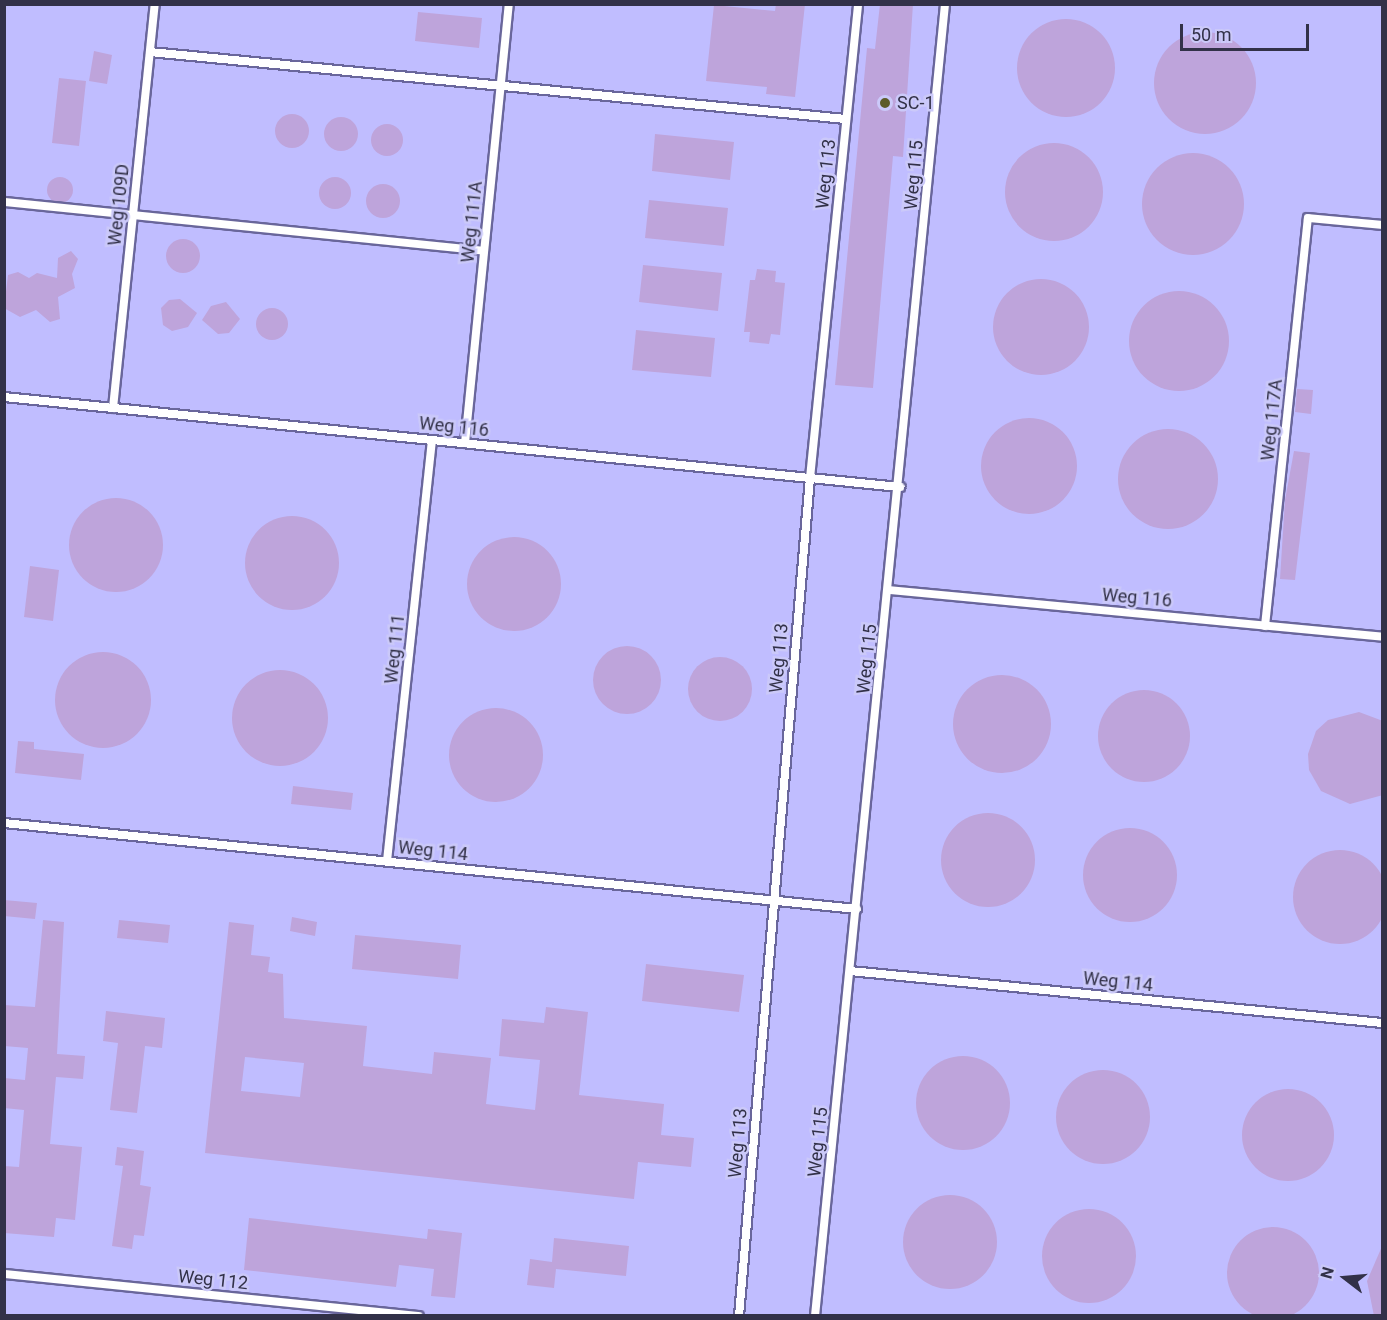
<!DOCTYPE html>
<style>
body{margin:0}
#map{position:relative;width:1387px;height:1320px;overflow:hidden;background:#cbc9f9;font-family:Roboto,sans-serif}
div>[style]{position:absolute}
.built>*{inset:0;background:#c0bdff}
.building>*{inset:0;background:#bea4db}
.round{border-radius:50%}
.roads{filter:drop-shadow(2px 0 #69669b) drop-shadow(-2px 0 #69669b) drop-shadow(0 2px #69669b) drop-shadow(0 -2px #69669b)}
.service>*{height:8px;margin:-4px;padding:0 4px;transform-origin:4px;border-radius:4px;background:#fff}
.dots>*{width:16px;height:16px;translate:-50% -50%;box-sizing:border-box;border:3px solid #cbc9f9;border-radius:50%}
span{translate:-50% -50%;white-space:nowrap;text-align:center;line-height:1.15;-webkit-text-stroke:5px #cbc9f9;paint-order:stroke}
.poi-label{font-size:18px;color:#323148}
.left{translate:0 -50%;text-align:left}
.street-label{font-size:18px;color:#323148}
.frame{position:absolute;inset:0;border:6px solid #323148;pointer-events:none}
.north{position:absolute;left:1315px;top:1248px;width:60px;height:60px;-webkit-text-stroke:4px #cbc9f9;paint-order:stroke;rotate:286deg;font-size:16px;font-weight:700;line-height:24px;text-align:center;color:#323148}
.north::after{content:'';display:block;margin:auto;width:21px;height:27px;background:#323148;clip-path:polygon(50% 0,100% 100%,50% 72%,0 100%)}
.scale{position:absolute;left:1180px;top:24px;width:129px;height:27px;box-sizing:border-box;border:3px solid #323148;border-top:0;padding-left:8px;font-size:18px;line-height:21px;white-space:nowrap;color:#323148;-webkit-text-stroke:4px #cbc9f9;paint-order:stroke}
</style>
<div id="map">
<div class="built">
<i style="clip-path:polygon(5px 5px,1382px 5px,1382px 1315px,5px 1315px)"></i>
</div>
<div class="building">
<i style="clip-path:polygon(776px 4px,805px 4px,795px 97px,766px 94px,767px 87px,706px 81px,714px 5px,775px 11px)"></i>
<i style="clip-path:polygon(880px 4px,913px 4px,903px 157px,893px 156px,873px 388px,835px 385px,867px 48px,875px 49px)"></i>
<i style="clip-path:polygon(418px 12px,482px 18px,479px 48px,415px 41px)"></i>
<i class="round" style="left:1017px;top:19px;width:98px;height:98px"></i>
<i class="round" style="left:1154px;top:32px;width:102px;height:102px"></i>
<i style="clip-path:polygon(94px 51px,112px 55px,107px 84px,89px 81px)"></i>
<i style="clip-path:polygon(59px 78px,86px 81px,79px 146px,52px 143px)"></i>
<i class="round" style="left:275px;top:114px;width:34px;height:34px"></i>
<i class="round" style="left:324px;top:117px;width:34px;height:34px"></i>
<i class="round" style="left:371px;top:124px;width:32px;height:32px"></i>
<i style="clip-path:polygon(655px 134px,734px 142px,730px 180px,652px 171px)"></i>
<i class="round" style="left:1005px;top:143px;width:98px;height:98px"></i>
<i class="round" style="left:1142px;top:153px;width:102px;height:102px"></i>
<i class="round" style="left:319px;top:177px;width:32px;height:32px"></i>
<i class="round" style="left:47px;top:177px;width:26px;height:26px"></i>
<i class="round" style="left:366px;top:184px;width:34px;height:34px"></i>
<i style="clip-path:polygon(649px 200px,728px 208px,724px 246px,645px 238px)"></i>
<i class="round" style="left:166px;top:239px;width:34px;height:34px"></i>
<i style="clip-path:polygon(71px 251px,78px 259px,72px 274px,75px 288px,58px 297px,60px 319px,50px 322px,36px 310px,20px 317px,4px 308px,8px 275px,18px 272px,29px 278px,37px 273px,57px 278px,58px 258px)"></i>
<i style="clip-path:polygon(643px 265px,722px 273px,718px 311px,639px 302px)"></i>
<i style="clip-path:polygon(757px 269px,776px 271px,775px 282px,785px 283px,780px 335px,771px 334px,769px 344px,749px 342px,750px 332px,744px 332px,750px 280px,755px 280px)"></i>
<i class="round" style="left:993px;top:279px;width:96px;height:96px"></i>
<i class="round" style="left:1129px;top:291px;width:100px;height:100px"></i>
<i style="clip-path:polygon(180px 299px,197px 313px,188px 327px,172px 331px,163px 325px,161px 308px,169px 300px)"></i>
<i style="clip-path:polygon(226px 302px,240px 319px,229px 333px,218px 334px,202px 320px,211px 306px)"></i>
<i class="round" style="left:256px;top:308px;width:32px;height:32px"></i>
<i style="clip-path:polygon(636px 330px,715px 338px,711px 377px,632px 370px)"></i>
<i style="clip-path:polygon(1297px 389px,1313px 390px,1311px 414px,1295px 412px)"></i>
<i class="round" style="left:981px;top:418px;width:96px;height:96px"></i>
<i class="round" style="left:1118px;top:429px;width:100px;height:100px"></i>
<i style="clip-path:polygon(1294px 451px,1310px 453px,1295px 580px,1280px 579px,1285px 500px)"></i>
<i class="round" style="left:69px;top:498px;width:94px;height:94px"></i>
<i class="round" style="left:245px;top:516px;width:94px;height:94px"></i>
<i class="round" style="left:467px;top:537px;width:94px;height:94px"></i>
<i style="clip-path:polygon(30px 566px,59px 570px,53px 621px,24px 617px)"></i>
<i class="round" style="left:593px;top:646px;width:68px;height:68px"></i>
<i class="round" style="left:55px;top:652px;width:96px;height:96px"></i>
<i class="round" style="left:688px;top:657px;width:64px;height:64px"></i>
<i class="round" style="left:232px;top:670px;width:96px;height:96px"></i>
<i class="round" style="left:953px;top:675px;width:98px;height:98px"></i>
<i class="round" style="left:1098px;top:690px;width:92px;height:92px"></i>
<i class="round" style="left:449px;top:708px;width:94px;height:94px"></i>
<i style="clip-path:polygon(1359px 712px,1383px 721px,1383px 795px,1350px 804px,1321px 791px,1309px 770px,1308px 754px,1316px 731px,1328px 720px)"></i>
<i style="clip-path:polygon(18px 741px,34px 742px,34px 749px,84px 754px,81px 780px,15px 773px)"></i>
<i style="clip-path:polygon(293px 786px,353px 793px,351px 810px,291px 804px)"></i>
<i class="round" style="left:941px;top:813px;width:94px;height:94px"></i>
<i class="round" style="left:1083px;top:828px;width:94px;height:94px"></i>
<i class="round" style="left:1293px;top:850px;width:94px;height:94px"></i>
<i style="clip-path:polygon(4px 900px,37px 903px,35px 919px,4px 916px)"></i>
<i style="clip-path:polygon(292px 917px,317px 922px,315px 936px,290px 931px)"></i>
<i style="clip-path:polygon(43px 920px,64px 922px,57px 1054px,85px 1056px,83px 1079px,56px 1077px,50px 1144px,82px 1147px,75px 1220px,56px 1218px,54px 1237px,4px 1233px,4px 1166px,19px 1167px,24px 1110px,4px 1108px,4px 1078px,25px 1080px,28px 1048px,4px 1046px,4px 1005px,35px 1007px)"></i>
<i style="clip-path:polygon(119px 920px,170px 925px,168px 943px,117px 938px)"></i>
<i style="clip-path:polygon(evenodd,229px 922px,254px 925px,251px 955px,270px 957px,268px 972px,283px 974px,284px 1018px,367px 1026px,363px 1066px,432px 1074px,434px 1052px,491px 1058px,486px 1104px,535px 1110px,540px 1060px,499px 1056px,502px 1019px,544px 1023px,546px 1007px,588px 1012px,579px 1095px,664px 1104px,661px 1135px,694px 1138px,691px 1167px,638px 1162px,634px 1199px,205px 1153px,229px 922px,245px 1057px,304px 1063px,300px 1097px,241px 1091px,245px 1057px)"></i>
<i style="clip-path:polygon(355px 935px,461px 945px,458px 979px,352px 969px)"></i>
<i style="clip-path:polygon(646px 964px,744px 975px,739px 1012px,642px 1001px)"></i>
<i style="clip-path:polygon(106px 1011px,165px 1018px,162px 1048px,145px 1046px,137px 1113px,110px 1110px,118px 1043px,103px 1041px)"></i>
<i class="round" style="left:916px;top:1056px;width:94px;height:94px"></i>
<i class="round" style="left:1056px;top:1070px;width:94px;height:94px"></i>
<i class="round" style="left:1242px;top:1089px;width:92px;height:92px"></i>
<i style="clip-path:polygon(117px 1147px,144px 1151px,140px 1185px,151px 1187px,144px 1236px,134px 1235px,132px 1249px,112px 1246px,123px 1166px,115px 1165px)"></i>
<i class="round" style="left:903px;top:1195px;width:94px;height:94px"></i>
<i class="round" style="left:1042px;top:1209px;width:94px;height:94px"></i>
<i style="clip-path:polygon(249px 1218px,427px 1239px,428px 1229px,462px 1233px,455px 1298px,431px 1296px,434px 1269px,399px 1265px,396px 1287px,244px 1270px)"></i>
<i class="round" style="left:1227px;top:1227px;width:92px;height:92px"></i>
<i style="clip-path:polygon(554px 1238px,629px 1246px,626px 1276px,556px 1269px,554px 1288px,527px 1285px,530px 1259px,552px 1262px)"></i>
<i style="clip-path:polygon(1383px 1244px,1383px 1316px,1374px 1316px,1367px 1281px)"></i>
</div>
<div class="roads">
<div class="service">
<i style="left:150px;top:52px;width:699px;rotate:5.5deg"></i>
<i style="left:4px;top:202px;width:482px;rotate:5.8deg"></i>
<i style="left:4px;top:397px;width:901px;rotate:5.74deg"></i>
<i style="left:113px;top:408px;width:406px;rotate:-84.1deg"></i>
<i style="left:465px;top:443px;width:441px;rotate:-84.3deg"></i>
<i style="left:889px;top:590px;width:495px;rotate:5.4deg"></i>
<i style="left:1265px;top:626px;width:410px;rotate:-84deg"></i>
<i style="left:1308px;top:218px;width:74px;rotate:5.4deg"></i>
<i style="left:4px;top:823px;width:857px;rotate:5.76deg"></i>
<i style="left:387px;top:861px;width:423px;rotate:-83.9deg"></i>
<i style="left:850px;top:971px;width:535px;rotate:5.58deg"></i>
<i style="left:4px;top:1274px;width:417px;rotate:5.8deg"></i>
<i style="left:739px;top:1316px;width:841px;rotate:-85.16deg"></i>
<i style="left:810px;top:478px;width:476px;rotate:-84.2deg"></i>
<i style="left:815px;top:1316px;width:1318px;rotate:-84.34deg"></i>
</div>
</div>
<div class="dots">
<i style="left:885px;top:103px;background:#5d5b27"></i>
</div>
<div class="poi-label">
<span class="left" style="left:897px;top:103px">SC-1</span>
</div>
<div class="street-label">
<span style="left:826px;top:174px;rotate:-84deg">Weg 113</span>
<span style="left:914px;top:175px;rotate:-85deg">Weg 115</span>
<span style="left:119px;top:205px;rotate:-84deg">Weg 109D</span>
<span style="left:472px;top:222px;rotate:-84deg">Weg 111A</span>
<span style="left:1272px;top:420px;rotate:-84deg">Weg 117A</span>
<span style="left:454px;top:427px;rotate:6deg">Weg 116</span>
<span style="left:1137px;top:598px;rotate:5deg">Weg 116</span>
<span style="left:395px;top:649px;rotate:-84deg">Weg 111</span>
<span style="left:779px;top:658px;rotate:-85deg">Weg 113</span>
<span style="left:867px;top:659px;rotate:-84deg">Weg 115</span>
<span style="left:433px;top:851px;rotate:6deg">Weg 114</span>
<span style="left:1118px;top:982px;rotate:6deg">Weg 114</span>
<span style="left:818px;top:1142px;rotate:-84deg">Weg 115</span>
<span style="left:738px;top:1143px;rotate:-85deg">Weg 113</span>
<span style="left:213px;top:1280px;rotate:6deg">Weg 112</span>
</div>
<div class="frame"></div>
<div class="north">N</div>
<div class="scale">50 m</div>
</div>
